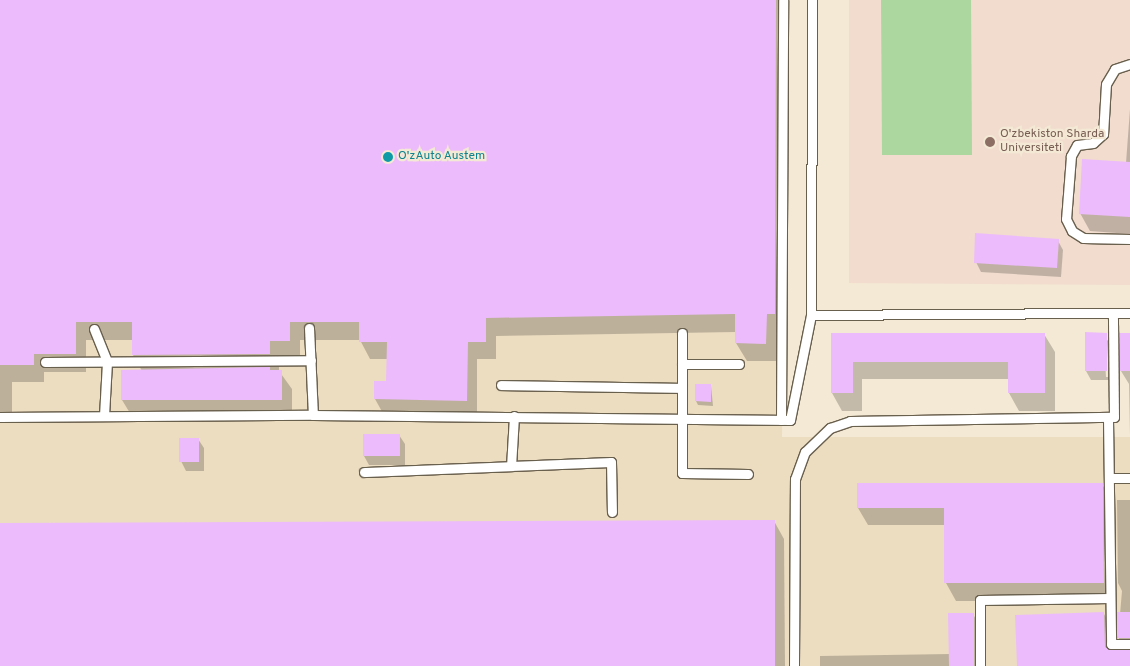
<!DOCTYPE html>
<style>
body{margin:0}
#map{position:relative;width:1130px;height:666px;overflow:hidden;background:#f4e9d4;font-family:Overpass,sans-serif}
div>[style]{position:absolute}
.built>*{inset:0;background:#ecddc1}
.education>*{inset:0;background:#f1dcce}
.green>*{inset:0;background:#acd79e}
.shadow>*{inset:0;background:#0003}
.building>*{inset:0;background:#ecbbfb}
.roads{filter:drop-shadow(1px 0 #695f4d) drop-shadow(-1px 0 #695f4d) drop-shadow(0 1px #695f4d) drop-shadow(0 -1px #695f4d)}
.service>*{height:9px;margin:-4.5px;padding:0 4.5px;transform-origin:4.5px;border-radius:4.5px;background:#fff}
.dots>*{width:14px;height:14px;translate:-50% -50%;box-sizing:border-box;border:2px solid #f4e9d4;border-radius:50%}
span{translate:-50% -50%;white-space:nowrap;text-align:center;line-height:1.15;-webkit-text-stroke:4.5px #f4e9d4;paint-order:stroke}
.education-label{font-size:12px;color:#785e54}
.left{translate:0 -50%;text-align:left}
.culture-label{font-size:12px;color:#0d838f}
</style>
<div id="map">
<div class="built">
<i style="clip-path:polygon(0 0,787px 0,782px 437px,1130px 437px,1130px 666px,0 666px)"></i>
</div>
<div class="education">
<i style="clip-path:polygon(849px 0,1130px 0,1130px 285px,849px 283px)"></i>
</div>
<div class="green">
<i style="clip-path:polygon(881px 0,971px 0,972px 155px,882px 155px)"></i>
</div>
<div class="shadow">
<i style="clip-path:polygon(0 0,784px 0,785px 332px,776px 332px,776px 361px,747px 361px,736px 343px,736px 332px,496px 336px,496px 359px,477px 359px,477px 418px,385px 417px,375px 399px,388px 382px,388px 359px,370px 359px,360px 340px,300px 340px,300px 358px,279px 358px,279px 371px,292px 389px,292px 418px,133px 418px,122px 400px,142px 371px,133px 355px,133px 340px,86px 340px,86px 372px,44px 372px,44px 382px,12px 382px,12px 416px,0 416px)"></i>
<i style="clip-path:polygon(1130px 109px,1130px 234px,1090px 231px,1080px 213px,1126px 163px)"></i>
<i style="clip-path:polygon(1058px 241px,1063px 250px,1061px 277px,981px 272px,976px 262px)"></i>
<i style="clip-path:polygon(832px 334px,1044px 334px,1055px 352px,1055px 411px,1019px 411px,1009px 393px,1009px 379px,862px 379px,862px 411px,842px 411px,832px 393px)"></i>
<i style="clip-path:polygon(evenodd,1104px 335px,1110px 344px,1112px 380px,1091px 380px,1086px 371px,1104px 335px,1104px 342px,1107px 342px,1109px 377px,1106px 377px,1104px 342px)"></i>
<i style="clip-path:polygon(1130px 335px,1130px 436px,1129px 384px,1121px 371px)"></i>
<i style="clip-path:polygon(711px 386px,713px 406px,698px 405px,696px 401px)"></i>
<i style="clip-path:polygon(399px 435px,405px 444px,405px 465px,369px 465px,364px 456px)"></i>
<i style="clip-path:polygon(198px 439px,204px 448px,204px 471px,186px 471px,181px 461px)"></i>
<i style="clip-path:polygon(1102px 484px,1112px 502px,1113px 601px,956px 601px,946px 583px,946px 525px,868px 525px,858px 508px)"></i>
<i style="clip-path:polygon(1117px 500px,1130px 500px,1130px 666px,987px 666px,1018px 666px,1104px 614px,1114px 631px,1114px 649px,1126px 650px,1118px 637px,1122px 591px,1118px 583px)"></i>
<i style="clip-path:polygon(774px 521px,784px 539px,785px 666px,0 666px,0 524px)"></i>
<i style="clip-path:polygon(973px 614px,983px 632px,983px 666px,820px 666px,820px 656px,950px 654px)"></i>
</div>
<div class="building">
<i style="clip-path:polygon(0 0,776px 0,775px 314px,767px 314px,766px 344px,735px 343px,735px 314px,486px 318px,486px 342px,468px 342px,467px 401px,374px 399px,374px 381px,386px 381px,387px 342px,359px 342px,359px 322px,290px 322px,290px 341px,270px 341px,270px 354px,132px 355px,132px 322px,76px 322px,76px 354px,34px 354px,34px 365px,0 365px)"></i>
<i style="clip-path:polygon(1082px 159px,1130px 162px,1130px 217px,1079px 214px)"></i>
<i style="clip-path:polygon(975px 233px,1059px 239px,1057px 268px,974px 263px)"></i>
<i style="clip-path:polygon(1085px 332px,1107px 333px,1107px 371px,1085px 371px)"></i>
<i style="clip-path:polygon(831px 333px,1045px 333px,1045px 393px,1008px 393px,1008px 362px,853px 362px,853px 393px,831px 393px)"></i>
<i style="clip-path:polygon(1119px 333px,1130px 333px,1130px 371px,1120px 371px)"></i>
<i style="clip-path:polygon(270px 367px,270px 370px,282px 370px,282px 400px,121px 400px,121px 370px)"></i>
<i style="clip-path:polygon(695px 384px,711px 384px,711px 402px,695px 401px)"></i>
<i style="clip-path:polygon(363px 434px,400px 434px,400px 456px,363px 456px)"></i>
<i style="clip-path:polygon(179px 438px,199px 438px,199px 462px,179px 462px)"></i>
<i style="clip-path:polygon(857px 483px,1103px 483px,1104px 583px,944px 583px,944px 508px,857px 508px)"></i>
<i style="clip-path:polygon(775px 520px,775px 666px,0 666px,0 523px)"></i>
<i style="clip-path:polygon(1104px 612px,1105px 647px,1111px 650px,1130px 650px,1130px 666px,1017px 666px,1015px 615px)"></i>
<i style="clip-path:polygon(1117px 612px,1130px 612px,1130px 638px,1117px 638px)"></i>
<i style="clip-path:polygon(948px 613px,974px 613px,974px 666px,949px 666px)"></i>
</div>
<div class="roads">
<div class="service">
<i style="left:1130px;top:64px;width:16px;rotate:162deg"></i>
<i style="left:1115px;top:69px;width:17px;rotate:121deg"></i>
<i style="left:1106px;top:84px;width:50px;rotate:93.4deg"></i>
<i style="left:1103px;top:134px;width:13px;rotate:138deg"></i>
<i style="left:1093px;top:143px;width:16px;rotate:173deg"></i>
<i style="left:1077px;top:145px;width:13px;rotate:119deg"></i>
<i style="left:1071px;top:156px;width:63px;rotate:94.5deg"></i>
<i style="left:1066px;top:219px;width:13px;rotate:63deg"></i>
<i style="left:1072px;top:231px;width:13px;rotate:32deg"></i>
<i style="left:1083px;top:238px;width:47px;rotate:1.2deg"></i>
<i style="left:811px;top:315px;width:315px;rotate:-89.8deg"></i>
<i style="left:309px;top:328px;width:87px;rotate:87.4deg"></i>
<i style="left:94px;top:329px;width:35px;rotate:68deg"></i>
<i style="left:107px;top:362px;width:53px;rotate:93.2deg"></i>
<i style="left:682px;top:333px;width:140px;rotate:90deg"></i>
<i style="left:682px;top:473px;width:66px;rotate:0.9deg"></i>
<i style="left:45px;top:362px;width:266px;rotate:-0.4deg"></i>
<i style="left:682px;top:364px;width:57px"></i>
<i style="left:501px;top:385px;width:181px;rotate:0.9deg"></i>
<i style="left:514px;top:416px;width:50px;rotate:93.4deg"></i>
<i style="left:511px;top:466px;width:100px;rotate:-2.3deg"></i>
<i style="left:611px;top:462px;width:50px;rotate:88.9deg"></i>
<i style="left:0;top:417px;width:313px;rotate:-0.4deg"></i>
<i style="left:313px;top:415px;width:477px;rotate:0.6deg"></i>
<i style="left:790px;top:420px;width:107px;rotate:-78.7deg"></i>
<i style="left:811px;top:315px;width:319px;rotate:-0.4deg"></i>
<i style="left:1108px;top:419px;width:225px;rotate:89.2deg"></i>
<i style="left:1111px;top:644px;width:19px"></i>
<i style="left:781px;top:420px;width:420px;rotate:-89.7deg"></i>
<i style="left:364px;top:472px;width:147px;rotate:-2.3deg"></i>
<i style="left:1109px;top:478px;width:21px"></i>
<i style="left:794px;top:666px;width:187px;rotate:-89.7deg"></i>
<i style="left:795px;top:479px;width:29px;rotate:-70deg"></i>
<i style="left:805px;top:452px;width:35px;rotate:-44deg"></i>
<i style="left:830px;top:428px;width:21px;rotate:-19deg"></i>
<i style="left:850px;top:421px;width:264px;rotate:-0.9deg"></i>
<i style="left:1114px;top:417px;width:104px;rotate:-90.6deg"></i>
<i style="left:980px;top:666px;width:66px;rotate:-90deg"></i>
<i style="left:980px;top:600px;width:130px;rotate:-0.9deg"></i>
</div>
</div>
<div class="dots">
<i style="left:990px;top:142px;background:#8d6e63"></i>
<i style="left:388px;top:157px;background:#0f9aa8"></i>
</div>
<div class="education-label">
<span class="left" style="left:1000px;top:142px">O'zbekiston Sharda<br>Universiteti</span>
</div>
<div class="culture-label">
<span class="left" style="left:398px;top:157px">O'zAuto Austem</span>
</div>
</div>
